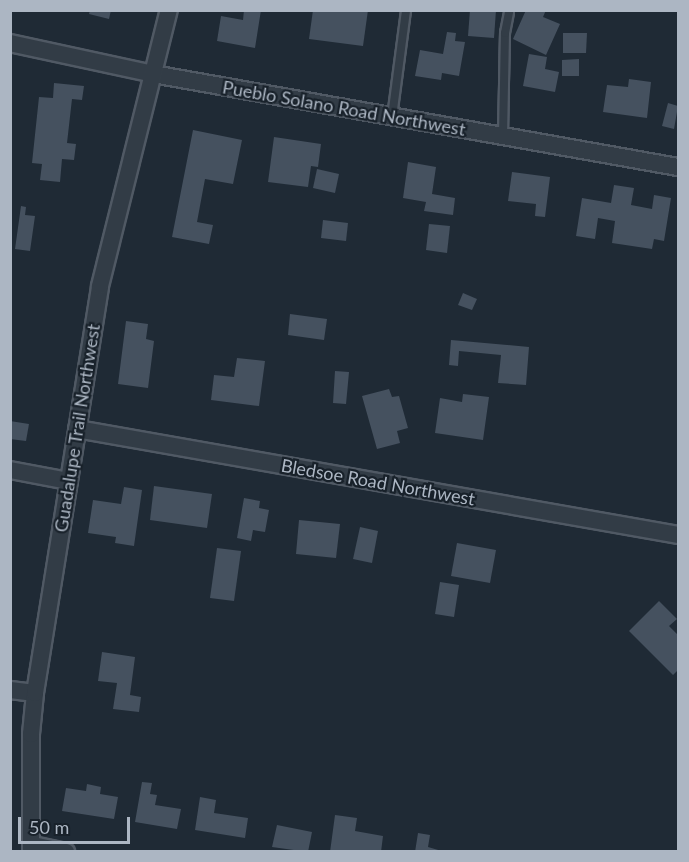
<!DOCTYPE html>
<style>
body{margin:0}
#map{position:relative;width:689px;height:862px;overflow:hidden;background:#1f2a35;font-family:Lato,sans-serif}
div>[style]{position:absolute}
.building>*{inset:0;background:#45515f}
.roads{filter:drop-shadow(2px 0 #505964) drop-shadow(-2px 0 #505964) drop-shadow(0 2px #505964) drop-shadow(0 -2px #505964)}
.service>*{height:8px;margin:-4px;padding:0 4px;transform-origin:4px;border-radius:4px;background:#323c46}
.minor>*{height:16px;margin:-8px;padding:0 8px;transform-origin:8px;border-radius:8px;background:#323c46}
span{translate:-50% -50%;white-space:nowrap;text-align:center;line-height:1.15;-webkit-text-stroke:4.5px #18212a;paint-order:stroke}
.street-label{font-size:18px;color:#acb6c3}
.frame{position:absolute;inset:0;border:12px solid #acb6c3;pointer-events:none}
.scale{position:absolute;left:18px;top:817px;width:112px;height:27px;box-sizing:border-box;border:3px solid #acb6c3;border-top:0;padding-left:8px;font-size:18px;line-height:21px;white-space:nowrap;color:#acb6c3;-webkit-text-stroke:4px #18212a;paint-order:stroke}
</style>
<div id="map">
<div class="building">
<i style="clip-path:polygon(90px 10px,111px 10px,109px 19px,89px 14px)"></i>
<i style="clip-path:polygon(244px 10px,261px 10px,255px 48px,217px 41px,221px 16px,243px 20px)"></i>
<i style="clip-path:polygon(313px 10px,368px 10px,363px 46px,309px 39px)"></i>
<i style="clip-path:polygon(470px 10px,496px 10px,494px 38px,468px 36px)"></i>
<i style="clip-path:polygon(526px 10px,546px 10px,543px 17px,560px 24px,546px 55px,513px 39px)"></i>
<i style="clip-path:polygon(447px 32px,456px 33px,455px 41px,465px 42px,459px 76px,442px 73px,441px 80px,415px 76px,420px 50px,443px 54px)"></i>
<i style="clip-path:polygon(563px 33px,587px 33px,586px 53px,563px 53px)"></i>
<i style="clip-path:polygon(529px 54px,547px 57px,545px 69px,559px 72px,555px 92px,523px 86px)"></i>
<i style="clip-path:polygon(579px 59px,579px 76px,562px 76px,562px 60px)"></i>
<i style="clip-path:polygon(629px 79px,651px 82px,647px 118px,603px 112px,607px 85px,628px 87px)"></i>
<i style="clip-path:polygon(54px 83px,84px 86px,82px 100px,72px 99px,67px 143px,76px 144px,74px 160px,62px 159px,60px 182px,40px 180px,42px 164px,32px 163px,39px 97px,53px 98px)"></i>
<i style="clip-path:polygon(668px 103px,678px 106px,674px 129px,662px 126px)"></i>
<i style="clip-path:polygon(193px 130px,242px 140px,233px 184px,205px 179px,197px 222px,213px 225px,209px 244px,172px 237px)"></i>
<i style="clip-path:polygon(274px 137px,321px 144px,318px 167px,311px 166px,308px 187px,268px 182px)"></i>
<i style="clip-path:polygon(408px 162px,436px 167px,432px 194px,455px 198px,453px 215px,424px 211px,426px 202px,403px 198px)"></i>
<i style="clip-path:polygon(317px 169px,339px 174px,335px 193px,313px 188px)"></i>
<i style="clip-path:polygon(512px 172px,550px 177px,545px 217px,535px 216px,536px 204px,508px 201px)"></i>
<i style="clip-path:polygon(614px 185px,634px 188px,631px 205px,652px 209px,654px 195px,671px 198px,664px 241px,654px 239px,652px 249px,612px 243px,615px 221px,598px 218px,595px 239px,576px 236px,582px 198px,611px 203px)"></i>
<i style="clip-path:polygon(21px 206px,26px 207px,25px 215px,35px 216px,30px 251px,15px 249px)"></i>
<i style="clip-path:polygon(323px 220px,348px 223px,346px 241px,321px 238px)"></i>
<i style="clip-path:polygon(429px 224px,450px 226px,447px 253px,426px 250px)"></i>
<i style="clip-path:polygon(463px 293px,477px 299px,472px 310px,458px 305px)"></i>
<i style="clip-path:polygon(290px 314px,327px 319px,324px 340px,288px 335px)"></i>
<i style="clip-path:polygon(126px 321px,148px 324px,146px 339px,154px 341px,148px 388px,118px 384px)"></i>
<i style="clip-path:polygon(451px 340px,529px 347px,526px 385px,498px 383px,501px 355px,459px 351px,458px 366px,449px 365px)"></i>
<i style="clip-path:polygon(237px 358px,265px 361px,259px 406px,211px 400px,214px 375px,234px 377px)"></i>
<i style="clip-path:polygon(335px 371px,349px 372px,346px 404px,333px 403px)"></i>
<i style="clip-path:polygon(389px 389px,392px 397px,399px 396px,408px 428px,397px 431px,400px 443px,377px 449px,362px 396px)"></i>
<i style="clip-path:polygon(463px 394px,489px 397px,483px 440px,435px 433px,440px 398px,462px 402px)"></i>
<i style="clip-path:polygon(10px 421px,29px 424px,26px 441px,10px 439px)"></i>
<i style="clip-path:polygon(154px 486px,212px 494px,207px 528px,150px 520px)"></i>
<i style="clip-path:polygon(124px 487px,142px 490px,134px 546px,115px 543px,116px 537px,88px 533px,93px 500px,121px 504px)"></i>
<i style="clip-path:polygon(244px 498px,260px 501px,259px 508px,269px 510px,265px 532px,253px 530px,251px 541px,237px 538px)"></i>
<i style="clip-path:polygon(299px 520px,340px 524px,336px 558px,296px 554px)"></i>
<i style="clip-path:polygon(360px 527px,378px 531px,372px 563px,353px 559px)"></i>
<i style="clip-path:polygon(457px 543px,496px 550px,490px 583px,451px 576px)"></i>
<i style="clip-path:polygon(217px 548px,241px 551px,234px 601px,210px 598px)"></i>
<i style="clip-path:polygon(440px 582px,459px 585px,454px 617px,435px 614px)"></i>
<i style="clip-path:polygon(659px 601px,677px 619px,669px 626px,678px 635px,678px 670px,673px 675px,629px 631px)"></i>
<i style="clip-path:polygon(102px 652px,135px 657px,130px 695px,141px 697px,139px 712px,113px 709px,117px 683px,98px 681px)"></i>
<i style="clip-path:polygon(142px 782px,152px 783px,150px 794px,157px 795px,155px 805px,181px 809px,177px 829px,135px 822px)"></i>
<i style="clip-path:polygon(87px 784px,101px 787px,100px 794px,118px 797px,114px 819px,62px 811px,66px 788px,86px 791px)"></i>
<i style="clip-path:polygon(200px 797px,216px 800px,214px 813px,248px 818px,245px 838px,195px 830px)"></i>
<i style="clip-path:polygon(335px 815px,357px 818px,355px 831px,383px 836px,381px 852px,330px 852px)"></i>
<i style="clip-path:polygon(277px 825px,312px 832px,308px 852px,272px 847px)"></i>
<i style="clip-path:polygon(418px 833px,430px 835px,428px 847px,445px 852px,415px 852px)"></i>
</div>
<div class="roads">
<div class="service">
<i style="left:392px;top:117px;width:108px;rotate:-82.5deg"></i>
<i style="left:503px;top:136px;width:103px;rotate:-88.9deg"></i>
<i style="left:505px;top:33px;width:21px;rotate:-79deg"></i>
</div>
<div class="minor">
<i style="left:10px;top:43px;width:146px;rotate:12.2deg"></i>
<i style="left:153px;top:74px;width:533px;rotate:10.05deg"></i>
<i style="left:77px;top:429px;width:610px;rotate:10deg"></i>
<i style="left:10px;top:470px;width:60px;rotate:10.6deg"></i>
<i style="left:10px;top:690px;width:25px;rotate:7deg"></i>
<i style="left:33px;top:845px;width:34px;rotate:12deg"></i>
<i style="left:31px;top:852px;width:118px;rotate:-90deg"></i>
<i style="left:31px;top:734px;width:41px;rotate:-84.4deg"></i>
<i style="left:35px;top:693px;width:412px;rotate:-80.9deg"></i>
<i style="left:100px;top:286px;width:284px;rotate:-76deg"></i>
</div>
</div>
<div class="street-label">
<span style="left:344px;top:108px;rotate:10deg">Pueblo Solano Road Northwest</span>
<span style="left:77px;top:428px;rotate:-81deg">Guadalupe Trail Northwest</span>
<span style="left:378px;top:482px;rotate:10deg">Bledsoe Road Northwest</span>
</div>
<div class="frame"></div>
<div class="scale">50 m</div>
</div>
